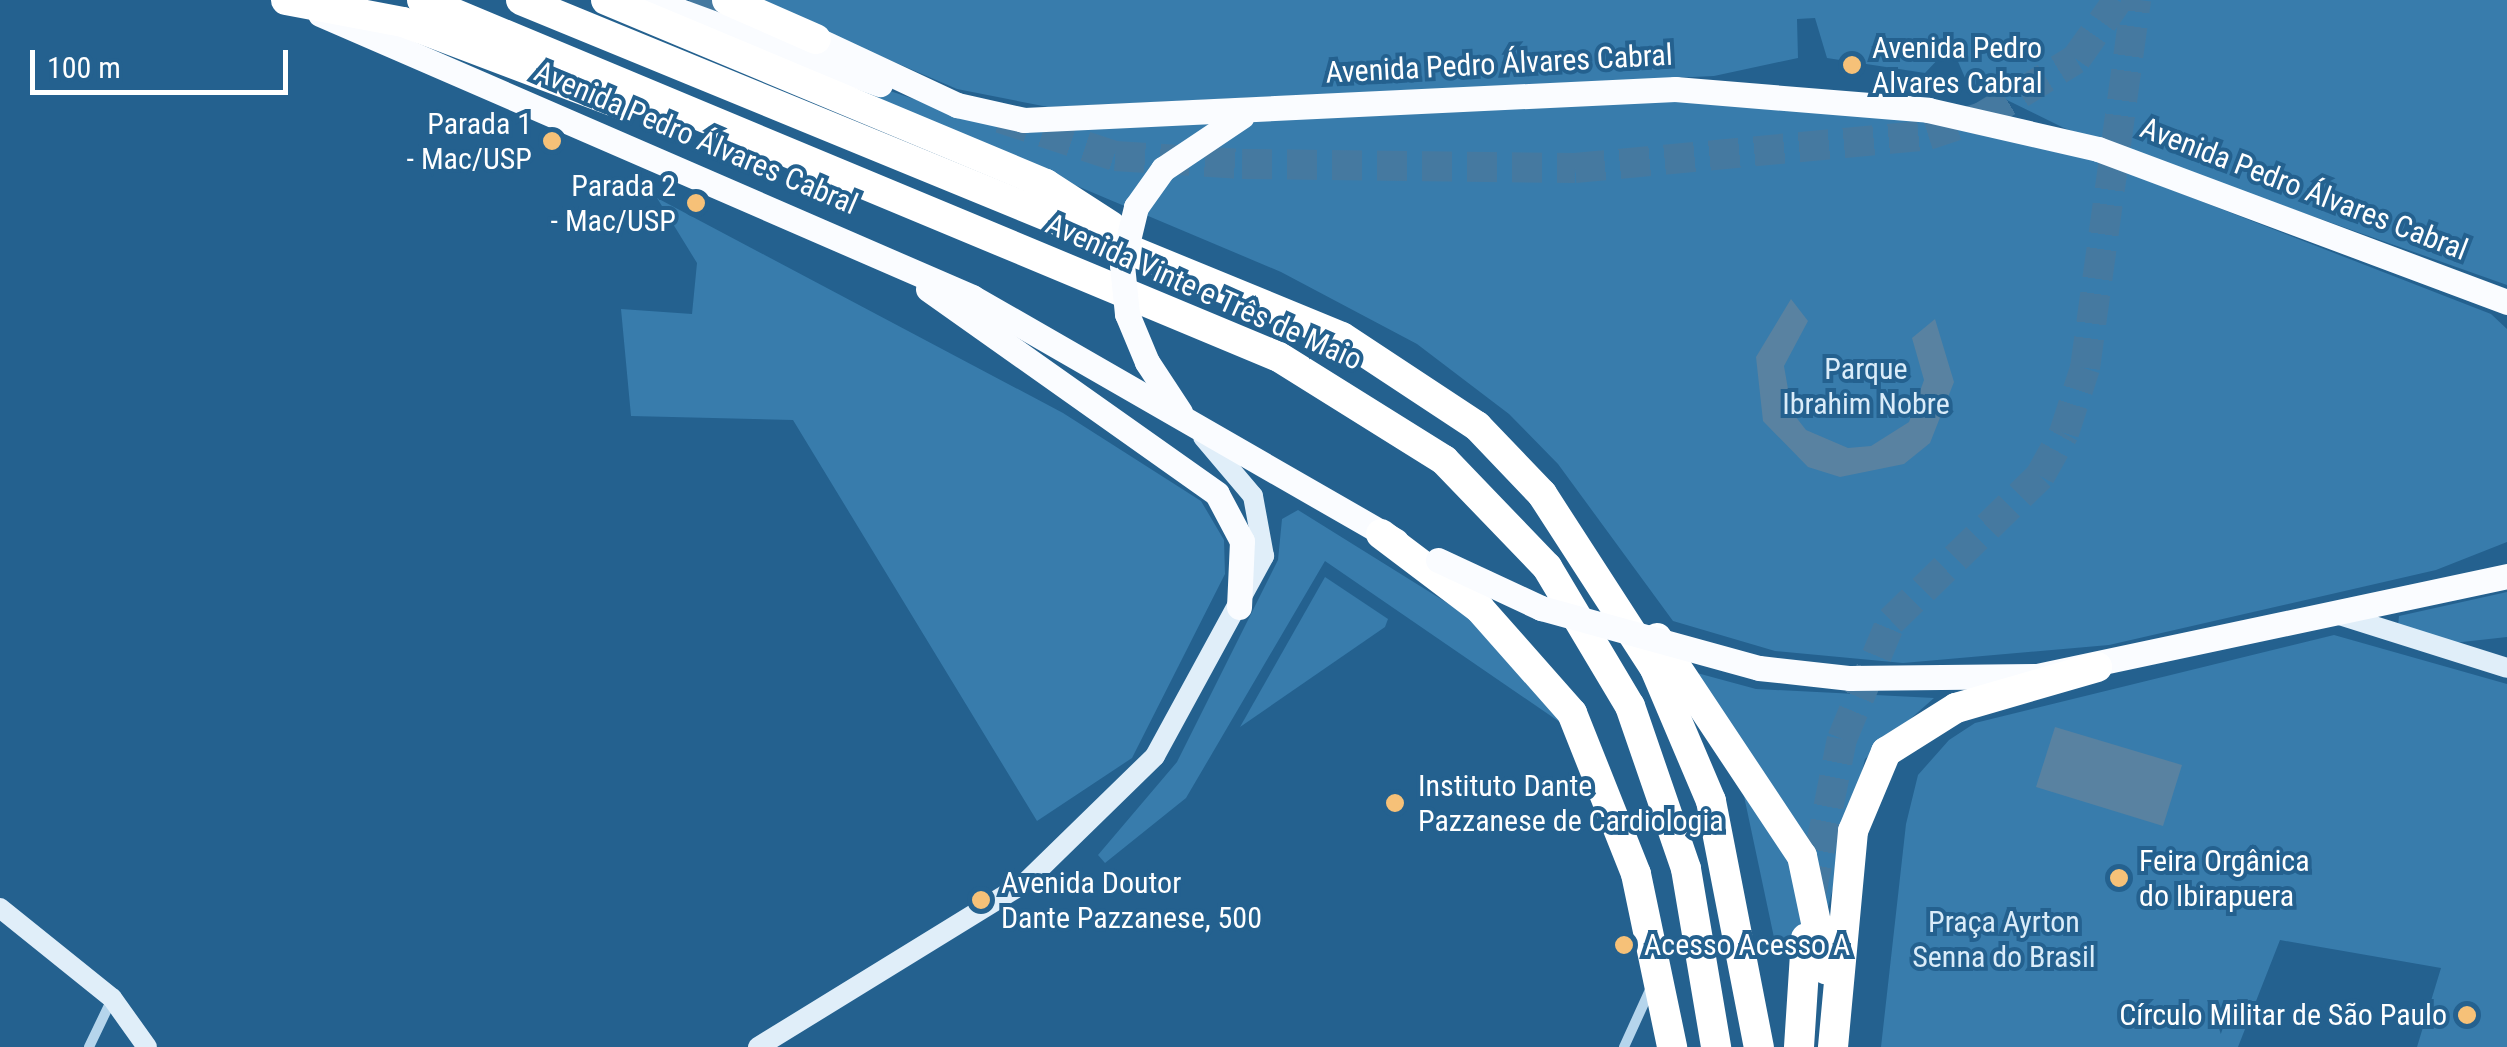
<!DOCTYPE html>
<meta charset="utf-8">
<style>
body{margin:0}
#map{position:relative;width:2507px;height:1047px;overflow:hidden;background:#24618f;font-family:"Roboto Condensed",sans-serif}
div>[style]{position:absolute}
.green>*{inset:0;background:#387cac}
.water>*{inset:0;background:#5982a1}
.highway-tunnel>*{height:30px;margin-top:-15px;transform-origin:0;background:repeating-linear-gradient(90deg,#4579a0 0 30px,transparent 0 45px)}
.street>*{height:10px;margin:-5px;padding:0 5px;transform-origin:5px;border-radius:5px;background:#b5d5ec}
.secondary>*{height:20px;margin:-10px;padding:0 10px;transform-origin:10px;border-radius:10px;background:#e0eef9}
.primary>*{height:25px;margin:-12.5px;padding:0 12.5px;transform-origin:12.5px;border-radius:12.5px;background:#fafcff}
.highway>*{height:30px;margin:-15px;padding:0 15px;transform-origin:15px;border-radius:15px;background:#fff}
.primary-bridge>*{height:25px;margin:-12.5px;padding:0 12.5px;transform-origin:12.5px;border-radius:12.5px;background:#fafcff}
.dots>*{width:28px;height:28px;translate:-50% -50%;box-sizing:border-box;border:5px solid #24618f;border-radius:50%}
span{translate:-50% -50%;white-space:nowrap;text-align:center;line-height:1.15;-webkit-text-stroke:8px #24618f;paint-order:stroke}
.poi-label{font-size:30px;color:#fff}
.left{translate:0 -50%;text-align:left}
.right{translate:-100% -50%;text-align:right}
.street-label{font-size:30px;color:#fff}
.park-label{font-size:30px;color:#daecf9}
.scale{position:absolute;left:30px;top:50px;width:258px;height:45px;box-sizing:border-box;border:5px solid #fff;border-top:0;padding-left:12px;font-size:30px;line-height:35px;white-space:nowrap;color:#fff;-webkit-text-stroke:8px #24618f;paint-order:stroke}
</style>
<div id="map">
<div class="green">
<i style="clip-path:polygon(750px 0,2507px 0,2507px 285px,2064px 128px,1966px 80px,1956px 57px,1943px 54px,1925px 73px,1827px 58px,1815px 18px,1797px 19px,1798px 58px,1714px 76px,1048px 107px,957px 89px)"></i>
<i style="clip-path:polygon(810px 64px,985px 123px,1667px 94px,1924px 116px,2090px 158px,2491px 314px,2507px 329px,2507px 542px,2436px 570px,2109px 645px,1903px 663px,1775px 651px,1673px 621px,1558px 464px,1509px 414px,1417px 344px,1281px 272px,807px 72px)"></i>
<i style="clip-path:polygon(657px 198px,1063px 413px,1201px 501px,1224px 540px,1225px 574px,1132px 758px,1037px 821px,793px 420px,631px 416px,621px 309px,692px 314px,697px 263px)"></i>
<i style="clip-path:polygon(1298px 510px,1465px 614px,1564px 725px,1325px 561px,1186px 798px,1105px 863px,1098px 855px,1177px 762px,1278px 560px,1282px 519px)"></i>
<i style="clip-path:polygon(1325px 577px,1388px 619px,1385px 627px,1240px 727px)"></i>
<i style="clip-path:polygon(2507px 592px,2507px 637px,2453px 643px,2398px 626px,2399px 616px)"></i>
<i style="clip-path:polygon(2334px 635px,2507px 684px,2507px 1047px,2417px 1047px,2441px 968px,2280px 940px,2238px 1047px,1881px 1047px,1906px 824px,1918px 775px,1949px 740px,1975px 723px)"></i>
<i style="clip-path:polygon(1697px 673px,1756px 689px,1934px 698px,1865px 759px,1821px 936px,1776px 947px,1737px 763px)"></i>
</div>
<div class="water">
<i style="clip-path:polygon(1791px 299px,1808px 321px,1784px 366px,1792px 412px,1806px 430px,1848px 448px,1871px 446px,1909px 422px,1924px 380px,1912px 338px,1935px 319px,1954px 382px,1930px 443px,1904px 464px,1840px 477px,1808px 467px,1763px 421px,1756px 357px)"></i>
<i style="clip-path:polygon(2055px 727px,2182px 765px,2163px 826px,2036px 787px)"></i>
</div>
<div class="highway-tunnel">
<i style="left:689px;top:0;width:67px;rotate:20.1deg"></i>
<i style="left:1000px;top:118px;width:121px;rotate:18.3deg"></i>
<i style="left:1115px;top:156px;width:127px;rotate:3.6deg"></i>
<i style="left:1242px;top:164px;width:333px;rotate:0.7deg"></i>
<i style="left:1575px;top:168px;width:355px;rotate:-5.3deg"></i>
<i style="left:1928px;top:135px;width:57px;rotate:-18.4deg"></i>
<i style="left:1982px;top:117px;width:110px;rotate:-31.7deg"></i>
<i style="left:2076px;top:59px;width:72px;rotate:-54.6deg"></i>
<i style="left:1811px;top:895px;width:159px;rotate:-78.8deg"></i>
<i style="left:1842px;top:739px;width:128px;rotate:-67.4deg"></i>
<i style="left:1891px;top:621px;width:208px;rotate:-44.2deg"></i>
<i style="left:2040px;top:476px;width:49px;rotate:-60.8deg"></i>
<i style="left:2064px;top:433px;width:68px;rotate:-72.1deg"></i>
<i style="left:2085px;top:368px;width:372px;rotate:-82.1deg"></i>
</div>
<div class="street">
<i style="left:89px;top:1047px;width:53px;rotate:-64.4deg"></i>
<i style="left:1624px;top:1047px;width:63px;rotate:-65.5deg"></i>
</div>
<div class="secondary">
<i style="left:2333px;top:613px;width:182px;rotate:17.5deg"></i>
<i style="left:0;top:908px;width:144px;rotate:38.8deg"></i>
<i style="left:112px;top:998px;width:60px;rotate:54.5deg"></i>
<i style="left:758px;top:1047px;width:315px;rotate:-31.6deg"></i>
<i style="left:1026px;top:882px;width:180px;rotate:-44.3deg"></i>
<i style="left:1155px;top:756px;width:228px;rotate:-61.4deg"></i>
<i style="left:1264px;top:556px;width:61px;rotate:-100.4deg"></i>
<i style="left:1253px;top:496px;width:77px;rotate:-130.3deg"></i>
</div>
<div class="primary">
<i style="left:650px;top:0;width:245px;rotate:20.1deg"></i>
<i style="left:320px;top:14px;width:711px;rotate:23.46deg"></i>
<i style="left:972px;top:297px;width:489px;rotate:29.9deg"></i>
<i style="left:816px;top:39px;width:156px;rotate:25.1deg"></i>
<i style="left:957px;top:105px;width:69px;rotate:12.6deg"></i>
<i style="left:1024px;top:120px;width:652px;rotate:-2.73deg"></i>
<i style="left:1675px;top:89px;width:254px;rotate:4.7deg"></i>
<i style="left:1928px;top:110px;width:174px;rotate:12.9deg"></i>
<i style="left:2098px;top:149px;width:437px;rotate:20.5deg"></i>
<i style="left:1163px;top:169px;width:95px;rotate:-33.9deg"></i>
<i style="left:928px;top:289px;width:354px;rotate:35.3deg"></i>
<i style="left:1217px;top:494px;width:53px;rotate:62deg"></i>
<i style="left:1242px;top:541px;width:66px;rotate:92.6deg"></i>
<i style="left:1147px;top:362px;width:60px;rotate:56.6deg"></i>
<i style="left:1759px;top:668px;width:92px;rotate:6.3deg"></i>
<i style="left:1850px;top:678px;width:187px;rotate:-0.6deg"></i>
<i style="left:2037px;top:676px;width:481px;rotate:-12deg"></i>
</div>
<div class="highway">
<i style="left:286px;top:0;width:119px;rotate:10.6deg"></i>
<i style="left:403px;top:22px;width:237px;rotate:20.7deg"></i>
<i style="left:422px;top:0;width:928px;rotate:22.62deg"></i>
<i style="left:1279px;top:357px;width:195px;rotate:32deg"></i>
<i style="left:1444px;top:460px;width:149px;rotate:46.1deg"></i>
<i style="left:1547px;top:567px;width:162px;rotate:59.2deg"></i>
<i style="left:1630px;top:706px;width:172px;rotate:71deg"></i>
<i style="left:1686px;top:869px;width:181px;rotate:80.4deg"></i>
<i style="left:521px;top:0;width:887px;rotate:22.32deg"></i>
<i style="left:1342px;top:337px;width:162px;rotate:33.4deg"></i>
<i style="left:1477px;top:426px;width:94px;rotate:46.3deg"></i>
<i style="left:1542px;top:494px;width:208px;rotate:57.1deg"></i>
<i style="left:1655px;top:669px;width:143px;rotate:67deg"></i>
<i style="left:1711px;top:801px;width:251px;rotate:79deg"></i>
<i style="left:606px;top:0;width:477px;rotate:22.7deg"></i>
<i style="left:1046px;top:184px;width:77px;rotate:32.9deg"></i>
<i style="left:727px;top:0;width:97px;rotate:23.7deg"></i>
<i style="left:1381px;top:534px;width:124px;rotate:37.1deg"></i>
<i style="left:1480px;top:609px;width:139px;rotate:48.5deg"></i>
<i style="left:1572px;top:713px;width:173px;rotate:68.3deg"></i>
<i style="left:1636px;top:874px;width:177px;rotate:78.2deg"></i>
<i style="left:1657px;top:638px;width:262px;rotate:56.4deg"></i>
<i style="left:1802px;top:856px;width:116px;rotate:78.1deg"></i>
<i style="left:1799px;top:1047px;width:109px;rotate:-86.3deg"></i>
<i style="left:1833px;top:1047px;width:217px;rotate:-84.7deg"></i>
<i style="left:1853px;top:831px;width:86px;rotate:-67.3deg"></i>
<i style="left:1886px;top:752px;width:83px;rotate:-32.2deg"></i>
<i style="left:1956px;top:708px;width:147px;rotate:-16.2deg"></i>
</div>
<div class="primary-bridge">
<i style="left:1147px;top:362px;width:52px;rotate:-112.6deg"></i>
<i style="left:1127px;top:314px;width:49px;rotate:-95.8deg"></i>
<i style="left:1122px;top:265px;width:60px;rotate:-76.4deg"></i>
<i style="left:1136px;top:207px;width:47px;rotate:-54.6deg"></i>
<i style="left:1438px;top:560px;width:114px;rotate:25deg"></i>
<i style="left:1541px;top:608px;width:226px;rotate:15.4deg"></i>
</div>
<div class="dots">
<i style="left:1852px;top:65px;background:#f6c178"></i>
<i style="left:552px;top:141px;background:#f6c178"></i>
<i style="left:696px;top:203px;background:#f6c178"></i>
<i style="left:1395px;top:803px;background:#f6c178"></i>
<i style="left:2119px;top:878px;background:#f6c178"></i>
<i style="left:981px;top:900px;background:#f6c178"></i>
<i style="left:1624px;top:945px;background:#f6c178"></i>
<i style="left:2467px;top:1015px;background:#f6c178"></i>
</div>
<div class="poi-label">
<span class="left" style="left:1872px;top:65px">Avenida Pedro<br>Alvares Cabral</span>
<span class="right" style="left:532px;top:141px">Parada 1<br>- Mac/USP</span>
<span class="right" style="left:676px;top:203px">Parada 2<br>- Mac/USP</span>
<span class="left" style="left:1418px;top:803px">Instituto Dante<br>Pazzanese de Cardiologia</span>
<span class="left" style="left:2139px;top:878px">Feira Orgânica<br>do Ibirapuera</span>
<span class="left" style="left:1001px;top:900px">Avenida Doutor<br>Dante Pazzanese, 500</span>
<span class="left" style="left:1644px;top:945px">Acesso Acesso A</span>
<span class="right" style="left:2447px;top:1015px">Círculo Militar de São Paulo</span>
</div>
<div class="street-label">
<span style="left:1499px;top:64px;rotate:-3deg">Avenida Pedro Álvares Cabral</span>
<span style="left:696px;top:138px;rotate:23deg">Avenida Pedro Álvares Cabral</span>
<span style="left:2304px;top:189px;rotate:21deg">Avenida Pedro Álvares Cabral</span>
<span style="left:1204px;top:292px;rotate:24deg">Avenida Vinte e Três de Maio</span>
</div>
<div class="park-label">
<span style="left:1866px;top:386px">Parque<br>Ibrahim Nobre</span>
<span style="left:2004px;top:939px">Praça Ayrton<br>Senna do Brasil</span>
</div>
<div class="scale">100 m</div>
</div>
